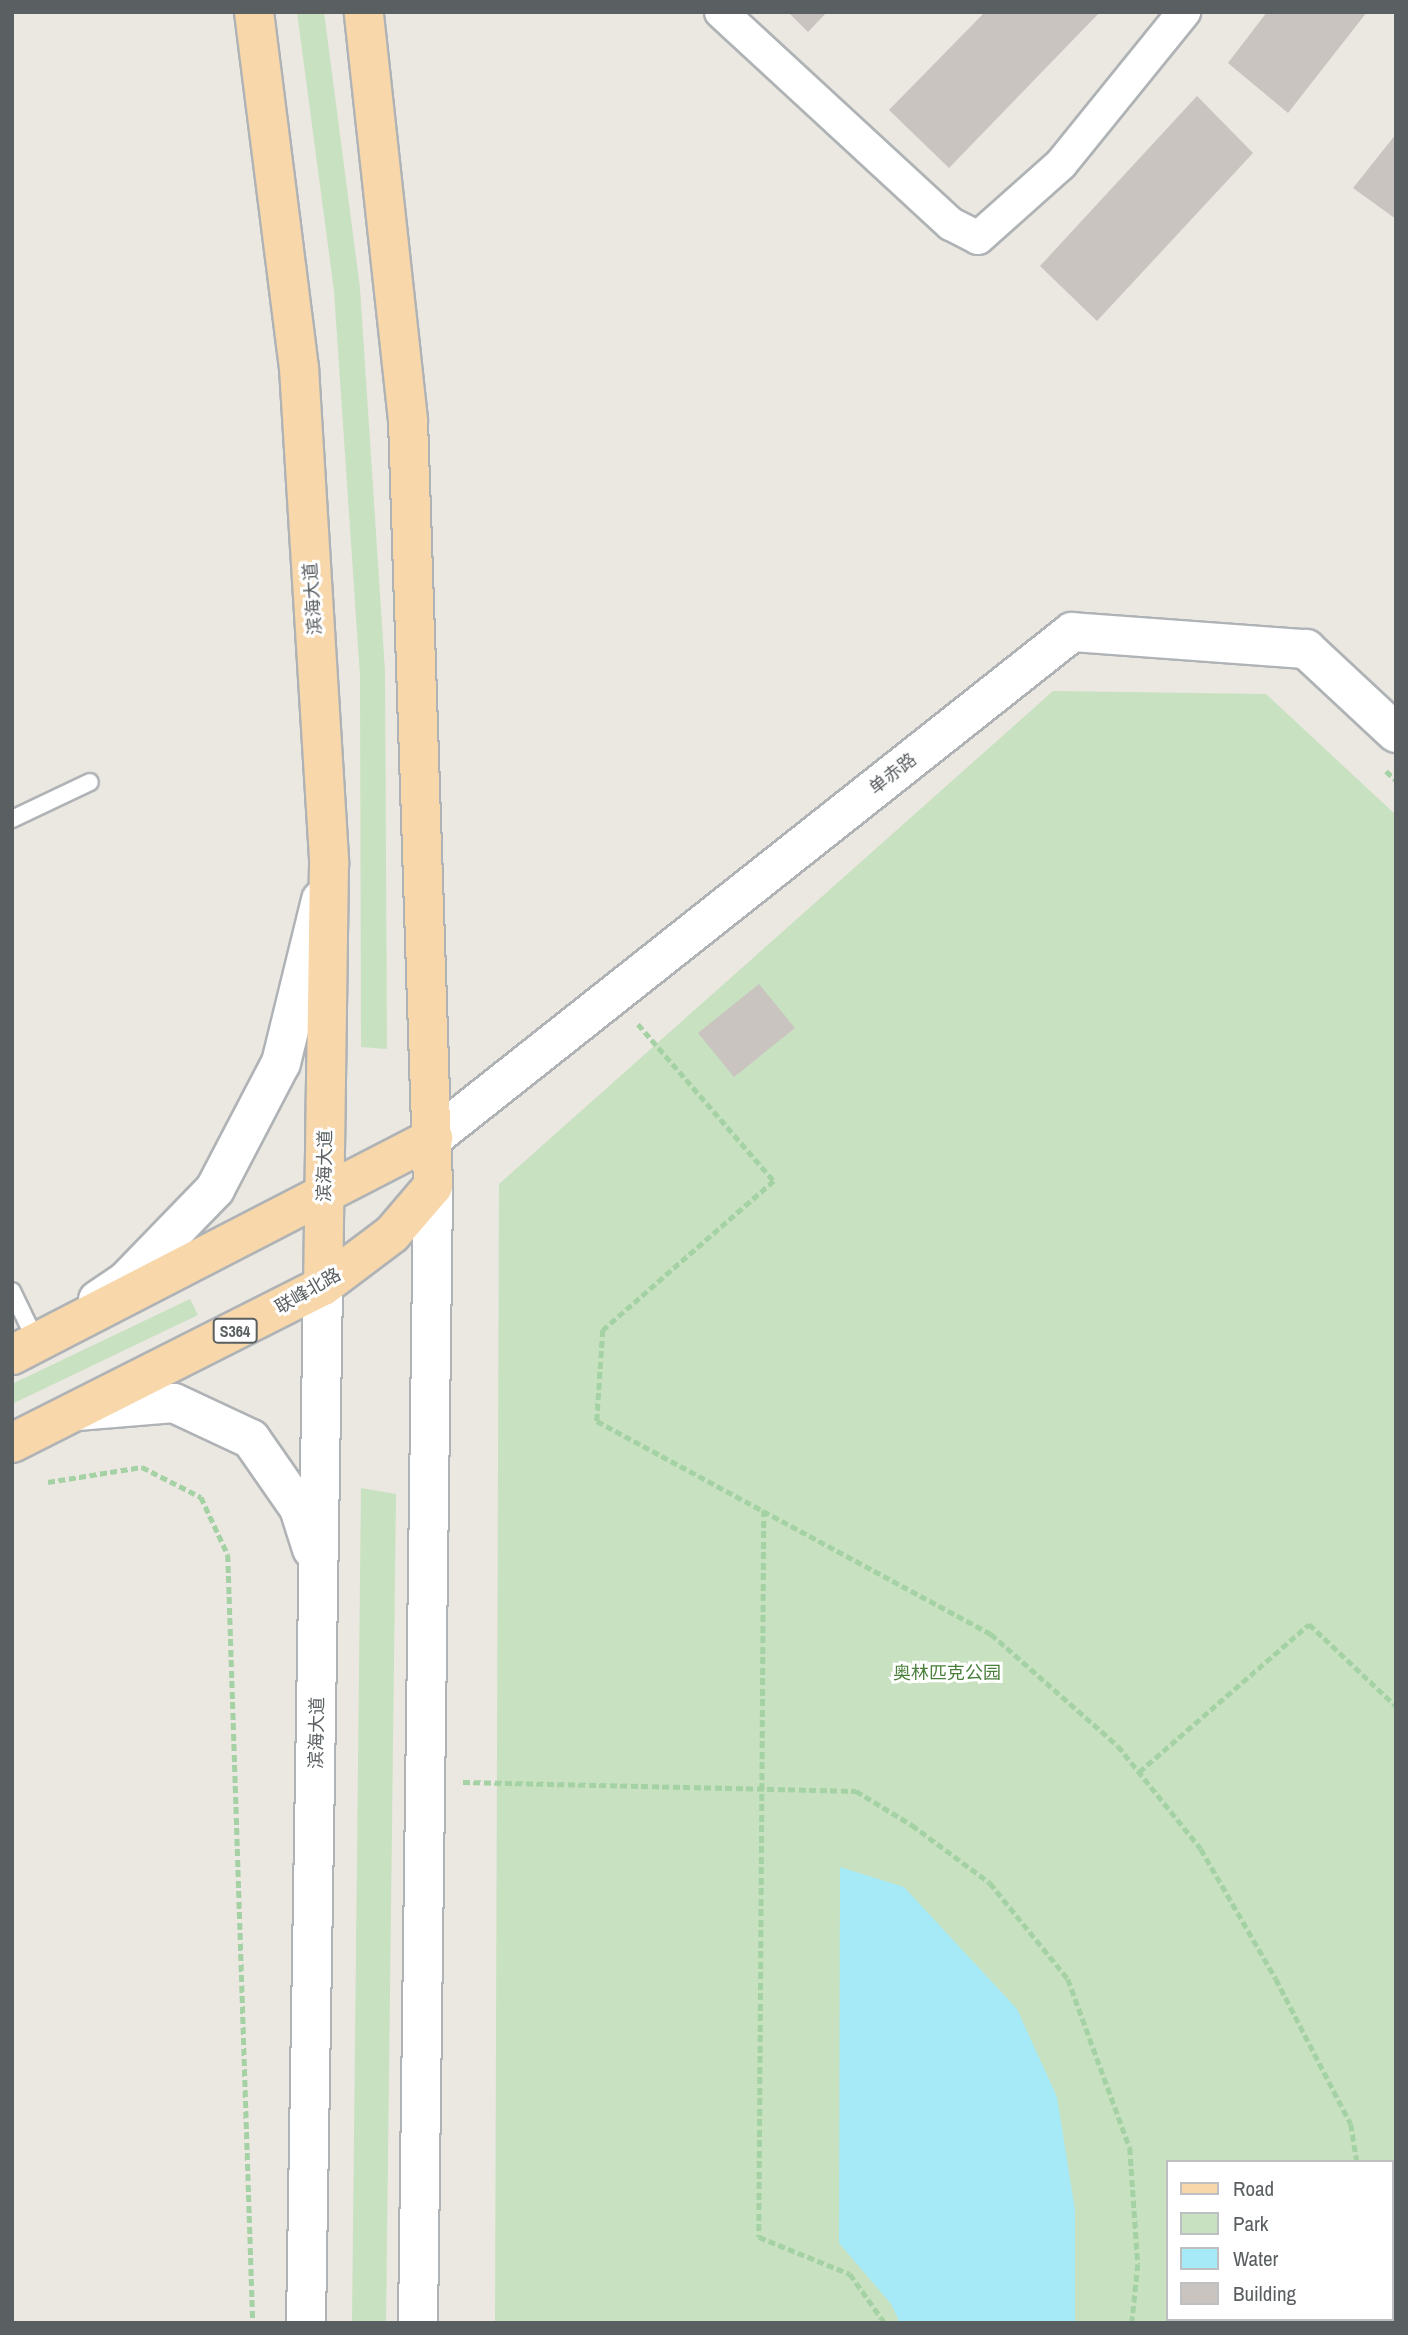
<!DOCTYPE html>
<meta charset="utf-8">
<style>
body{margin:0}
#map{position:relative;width:1408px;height:2335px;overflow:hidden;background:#ebe7e1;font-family:"Archivo Narrow","Noto Sans SC",sans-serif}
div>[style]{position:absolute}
.green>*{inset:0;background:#c8e1c0}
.water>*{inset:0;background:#a6e9f7}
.building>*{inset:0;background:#c9c4c0}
.path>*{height:4.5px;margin-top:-2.25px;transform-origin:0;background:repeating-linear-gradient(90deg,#a4d2a4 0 7px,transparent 0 10.5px)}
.roads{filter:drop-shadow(2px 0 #afb3b6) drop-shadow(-2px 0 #afb3b6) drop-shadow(0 2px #afb3b6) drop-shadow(0 -2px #afb3b6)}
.lane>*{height:16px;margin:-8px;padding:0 8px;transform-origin:8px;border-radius:8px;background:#fff}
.street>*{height:32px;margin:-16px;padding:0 16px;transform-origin:16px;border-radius:16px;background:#fff}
.secondary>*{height:38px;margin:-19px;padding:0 19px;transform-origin:19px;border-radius:19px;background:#fff}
.primary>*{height:38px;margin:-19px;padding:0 19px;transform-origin:19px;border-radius:19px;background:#f8d7aa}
span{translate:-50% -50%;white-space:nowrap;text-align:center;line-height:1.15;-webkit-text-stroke:6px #fff;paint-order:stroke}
.shield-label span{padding:2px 5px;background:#fff;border:2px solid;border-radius:5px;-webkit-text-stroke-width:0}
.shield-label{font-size:16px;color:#5a5f61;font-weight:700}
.street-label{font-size:18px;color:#5a5f61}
.park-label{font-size:18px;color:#497f3b}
.frame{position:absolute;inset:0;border:14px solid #5a5f61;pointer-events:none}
.legend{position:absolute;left:1166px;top:2160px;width:228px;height:161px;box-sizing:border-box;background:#fff;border:2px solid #bdbfc0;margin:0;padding:9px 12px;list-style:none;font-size:21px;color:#5a5f61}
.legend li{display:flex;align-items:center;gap:14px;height:35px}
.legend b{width:35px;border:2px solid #bdbfc0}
</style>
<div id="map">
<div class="green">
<i style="clip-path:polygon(297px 12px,324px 12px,360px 288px,385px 671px,387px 1049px,361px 1047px,360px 676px,334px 291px)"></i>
<i style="clip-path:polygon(evenodd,1053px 691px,1266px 694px,1396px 815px,1396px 2323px,495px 2323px,499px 1184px,1053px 691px,1168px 2162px,1392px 2162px,1392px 2319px,1168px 2319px,1168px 2162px)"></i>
<i style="clip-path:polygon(190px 1299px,198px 1315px,12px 1404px,12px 1384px)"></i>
<i style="clip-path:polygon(361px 1488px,396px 1494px,386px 2323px,352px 2323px)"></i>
</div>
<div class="water">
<i style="clip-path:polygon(840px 1867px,904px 1887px,1017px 2009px,1057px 2097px,1075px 2210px,1075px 2323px,900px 2323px,891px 2304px,839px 2243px)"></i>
</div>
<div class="building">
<i style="clip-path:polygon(788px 12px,827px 12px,808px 32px)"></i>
<i style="clip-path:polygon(985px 12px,1100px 12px,949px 168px,889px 110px)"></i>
<i style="clip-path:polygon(1267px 12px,1367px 12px,1288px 113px,1228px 63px)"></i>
<i style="clip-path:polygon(1197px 96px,1253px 153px,1097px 321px,1040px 266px)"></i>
<i style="clip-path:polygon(1396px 134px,1396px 219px,1353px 188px)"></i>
<i style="clip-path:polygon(759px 984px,795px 1028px,734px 1077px,698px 1033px)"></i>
</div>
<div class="path">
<i style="left:1386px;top:771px;width:13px;rotate:42deg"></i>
<i style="left:638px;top:1024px;width:208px;rotate:49.1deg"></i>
<i style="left:774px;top:1181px;width:227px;rotate:138.9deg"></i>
<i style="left:603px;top:1330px;width:91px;rotate:93.8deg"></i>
<i style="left:597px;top:1421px;width:448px;rotate:28.4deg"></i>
<i style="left:991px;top:1634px;width:169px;rotate:41.4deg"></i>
<i style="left:1118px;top:1746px;width:132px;rotate:51.1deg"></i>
<i style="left:1201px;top:1849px;width:150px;rotate:60deg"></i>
<i style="left:1276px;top:1979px;width:163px;rotate:62.7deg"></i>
<i style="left:1351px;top:2124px;width:38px;rotate:81deg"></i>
<i style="left:48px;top:1482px;width:95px;rotate:-9.1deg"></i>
<i style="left:142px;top:1467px;width:66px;rotate:27deg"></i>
<i style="left:201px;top:1497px;width:64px;rotate:65deg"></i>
<i style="left:228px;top:1555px;width:768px;rotate:88.14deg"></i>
<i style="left:764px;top:1510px;width:727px;rotate:90.39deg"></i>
<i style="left:759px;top:2237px;width:98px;rotate:22.1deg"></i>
<i style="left:850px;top:2274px;width:60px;rotate:54.5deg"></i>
<i style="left:1139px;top:1772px;width:225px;rotate:-41deg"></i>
<i style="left:1309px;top:1624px;width:120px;rotate:43.3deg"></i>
<i style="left:463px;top:1782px;width:393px;rotate:1.3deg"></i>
<i style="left:856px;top:1791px;width:66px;rotate:31.3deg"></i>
<i style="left:912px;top:1825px;width:97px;rotate:36.6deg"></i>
<i style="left:990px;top:1883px;width:124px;rotate:50.9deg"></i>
<i style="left:1068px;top:1979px;width:180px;rotate:69.9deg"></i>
<i style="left:1130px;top:2148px;width:116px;rotate:86.1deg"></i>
<i style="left:1138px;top:2264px;width:59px;rotate:95.8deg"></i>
<i style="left:1376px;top:2319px;width:4px;rotate:90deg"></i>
</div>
<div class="roads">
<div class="lane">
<i style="left:12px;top:819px;width:86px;rotate:-25.4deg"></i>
<i style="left:12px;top:1291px;width:58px;rotate:64.3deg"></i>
</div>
<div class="street">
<i style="left:721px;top:12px;width:313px;rotate:42.7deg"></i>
<i style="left:951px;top:224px;width:30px;rotate:27deg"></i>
<i style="left:978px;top:238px;width:111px;rotate:-41.7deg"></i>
<i style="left:1061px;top:164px;width:196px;rotate:-51deg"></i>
</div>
<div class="secondary">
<i style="left:433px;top:1138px;width:815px;rotate:-38.37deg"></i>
<i style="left:1072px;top:632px;width:235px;rotate:4.2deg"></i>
<i style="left:1306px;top:649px;width:123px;rotate:43deg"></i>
<i style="left:98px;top:1300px;width:34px;rotate:-34deg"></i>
<i style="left:126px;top:1281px;width:128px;rotate:-45.9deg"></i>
<i style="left:215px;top:1189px;width:142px;rotate:-62.4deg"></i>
<i style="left:281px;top:1063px;width:168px;rotate:-76.2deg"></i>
<i style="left:77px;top:1411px;width:97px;rotate:-4.7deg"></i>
<i style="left:174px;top:1403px;width:85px;rotate:25.1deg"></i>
<i style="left:251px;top:1439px;width:84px;rotate:55.2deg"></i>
<i style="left:299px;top:1508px;width:43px;rotate:72.4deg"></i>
<i style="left:306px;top:2323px;width:1037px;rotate:-89.06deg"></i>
<i style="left:418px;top:2323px;width:1137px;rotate:-89.24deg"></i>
</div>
<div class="primary">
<i style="left:254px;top:12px;width:359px;rotate:82.8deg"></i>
<i style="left:299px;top:368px;width:497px;rotate:86.5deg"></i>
<i style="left:329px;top:864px;width:422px;rotate:90.8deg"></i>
<i style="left:12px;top:1355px;width:474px;rotate:-27.3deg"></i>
<i style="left:12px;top:1443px;width:348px;rotate:-26.8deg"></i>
<i style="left:323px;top:1286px;width:86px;rotate:-37deg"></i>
<i style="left:392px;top:1234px;width:63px;rotate:-49.5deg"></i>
<i style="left:433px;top:1186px;width:766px;rotate:-91.87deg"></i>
<i style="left:408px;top:420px;width:410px;rotate:-96.2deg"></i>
</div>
</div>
<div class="shield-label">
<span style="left:235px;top:1331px">S364</span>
</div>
<div class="street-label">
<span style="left:313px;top:599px;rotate:-94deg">滨海大道</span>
<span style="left:893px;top:774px;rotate:-38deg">单赤路</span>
<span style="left:325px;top:1166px;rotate:-89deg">滨海大道</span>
<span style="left:308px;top:1291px;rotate:-30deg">联峰北路</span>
<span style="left:317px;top:1733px;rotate:-89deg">滨海大道</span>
</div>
<div class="park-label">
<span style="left:947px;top:1673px">奥林匹克公园</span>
</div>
<div class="frame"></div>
<ul class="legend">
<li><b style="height:9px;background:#f8d7aa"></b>Road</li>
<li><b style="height:19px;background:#c8e1c0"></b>Park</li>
<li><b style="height:19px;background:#a6e9f7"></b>Water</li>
<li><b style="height:19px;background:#c9c4c0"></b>Building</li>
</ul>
</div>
